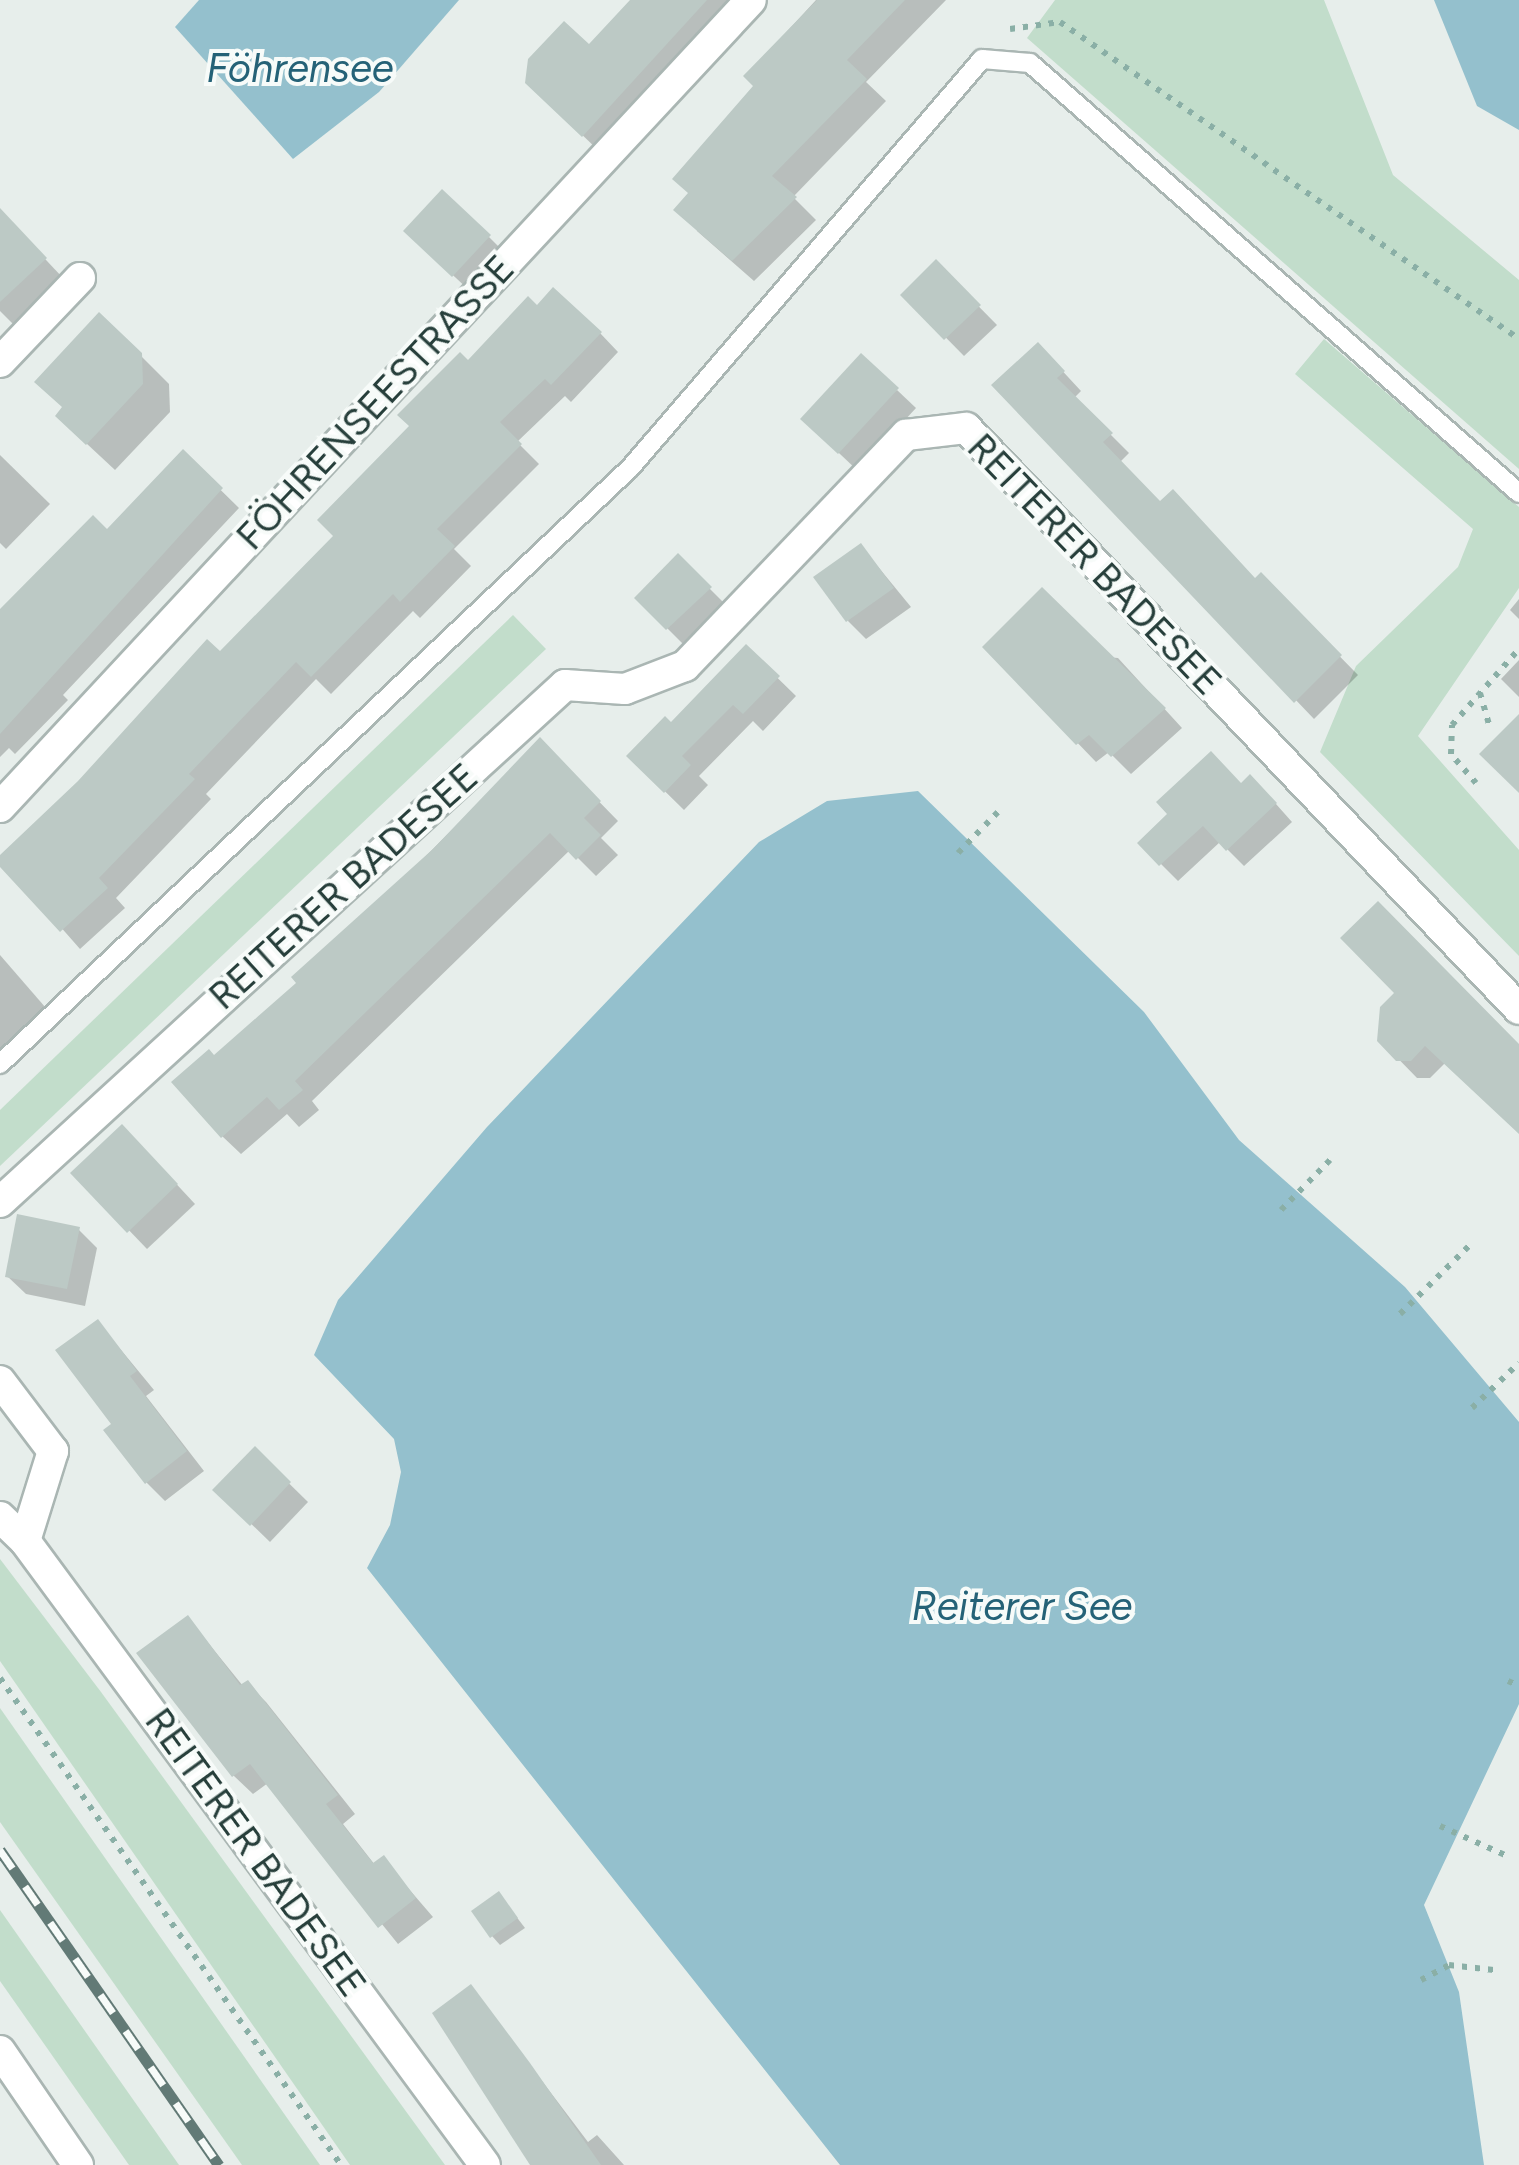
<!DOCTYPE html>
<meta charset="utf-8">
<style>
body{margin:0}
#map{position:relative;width:1519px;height:2165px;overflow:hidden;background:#e7eeeb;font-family:Figtree,sans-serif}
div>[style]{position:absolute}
.green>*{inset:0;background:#c2ddcb}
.water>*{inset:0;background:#94c0cd}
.shadow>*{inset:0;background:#0003}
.building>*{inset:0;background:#bcc9c5}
.path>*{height:6px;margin-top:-3px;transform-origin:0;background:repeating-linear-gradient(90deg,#8aafa6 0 5px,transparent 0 13px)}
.roads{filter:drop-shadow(2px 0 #aab6b3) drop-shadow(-2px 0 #aab6b3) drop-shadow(0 2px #aab6b3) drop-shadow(0 -2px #aab6b3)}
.service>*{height:18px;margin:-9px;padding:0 9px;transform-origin:9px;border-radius:9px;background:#fff}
.minor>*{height:30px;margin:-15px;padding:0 15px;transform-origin:15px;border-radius:15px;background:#fff}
.secondary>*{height:30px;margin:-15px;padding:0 15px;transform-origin:15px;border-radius:15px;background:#fff}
.rail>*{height:11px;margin-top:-5.5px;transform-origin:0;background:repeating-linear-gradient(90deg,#f7fbf9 0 22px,#627a76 0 44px);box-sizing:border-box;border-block:2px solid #627a76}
span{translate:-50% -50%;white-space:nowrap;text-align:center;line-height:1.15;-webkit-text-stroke:8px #f7fbf9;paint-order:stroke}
.street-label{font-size:38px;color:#273f3b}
.water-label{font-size:40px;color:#256277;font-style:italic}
</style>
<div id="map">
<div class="green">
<i style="clip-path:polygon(1055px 0,1324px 0,1393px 175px,1519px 280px,1519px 469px,1027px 38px)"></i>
<i style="clip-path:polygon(1324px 339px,1519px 507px,1519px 588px,1418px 736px,1519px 850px,1519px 956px,1320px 752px,1356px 666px,1458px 567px,1473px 529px,1295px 374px)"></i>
<i style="clip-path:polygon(513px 615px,546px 649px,0 1166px,0 1110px)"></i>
<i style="clip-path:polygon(0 1559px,101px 1692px,445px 2165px,350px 2165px,0 1661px)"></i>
<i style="clip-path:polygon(0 1708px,320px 2165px,242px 2165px,0 1822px)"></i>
<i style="clip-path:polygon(0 1910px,179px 2165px,129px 2165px,0 1981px)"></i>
</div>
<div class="water">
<i style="clip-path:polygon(199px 0,459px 0,379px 92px,293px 159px,175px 27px)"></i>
<i style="clip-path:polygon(1434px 0,1519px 0,1519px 130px,1477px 106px)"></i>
<i style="clip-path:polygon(918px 791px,1144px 1012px,1239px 1140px,1405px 1287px,1519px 1422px,1519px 1704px,1424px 1905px,1459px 1992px,1484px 2165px,840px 2165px,367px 1568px,390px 1525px,401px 1472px,394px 1439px,314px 1355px,338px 1300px,487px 1127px,759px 842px,827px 801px)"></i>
</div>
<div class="shadow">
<i style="clip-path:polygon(633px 0,734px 0,601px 153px,547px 101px)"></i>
<i style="clip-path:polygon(816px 0,946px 0,866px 82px,886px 101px,793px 197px,816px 220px,754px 281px,697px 231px,690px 194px,756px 86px,746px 76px)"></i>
<i style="clip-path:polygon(0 211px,63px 278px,13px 324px,0 311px)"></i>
<i style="clip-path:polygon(489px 237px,507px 255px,472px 293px,425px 249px)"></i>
<i style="clip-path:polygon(936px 263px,997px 325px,964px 356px,904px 295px)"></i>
<i style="clip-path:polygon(537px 308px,600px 333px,618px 352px,571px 402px,565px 396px,517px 442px,539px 464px,454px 549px,471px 566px,420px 618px,413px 611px,331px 694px,316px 679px,206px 794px,211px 799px,116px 898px,125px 908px,80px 949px,0 858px,220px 655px,337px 536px,468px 364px)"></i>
<i style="clip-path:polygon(140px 355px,169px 384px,170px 412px,115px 470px,86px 443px)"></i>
<i style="clip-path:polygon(1056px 364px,1081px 391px,1074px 398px,1129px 453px,1120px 462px,1161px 504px,1256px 581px,1261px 576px,1358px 675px,1314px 719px,995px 385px)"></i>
<i style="clip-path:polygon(897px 390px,916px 408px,858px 471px,822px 437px)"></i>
<i style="clip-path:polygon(183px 453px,239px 508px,63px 695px,68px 700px,15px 754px,9px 748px,0 757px,0 621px,107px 532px)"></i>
<i style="clip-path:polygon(0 455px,50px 504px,6px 549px,0 543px)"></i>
<i style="clip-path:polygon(861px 546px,911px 607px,866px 639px,848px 621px)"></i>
<i style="clip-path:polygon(678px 557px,728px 607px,686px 647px,637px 598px)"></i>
<i style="clip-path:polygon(1519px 599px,1519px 619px,1510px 610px)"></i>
<i style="clip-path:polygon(746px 647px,796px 696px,763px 731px,753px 721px,699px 776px,708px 785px,684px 810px,629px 756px,671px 725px)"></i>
<i style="clip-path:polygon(985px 647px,1118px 658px,1182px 728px,1131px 774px,1109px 752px,1096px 762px)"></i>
<i style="clip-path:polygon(1519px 660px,1519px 697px,1501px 679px)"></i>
<i style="clip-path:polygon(540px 741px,618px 821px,601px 838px,618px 855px,596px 876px,570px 850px,312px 1101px,319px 1110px,299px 1127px,287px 1114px,241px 1154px,222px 1136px,214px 1058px,300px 983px)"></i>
<i style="clip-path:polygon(1241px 786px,1267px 794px,1292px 822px,1244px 866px,1220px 842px,1178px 881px,1140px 843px)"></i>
<i style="clip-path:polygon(0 955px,52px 1015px,0 1059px)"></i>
<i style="clip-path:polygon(1380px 1040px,1519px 1050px,1519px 1132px,1445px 1063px,1430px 1078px,1417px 1078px)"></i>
<i style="clip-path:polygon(141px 1146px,195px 1204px,147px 1249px,74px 1173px)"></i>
<i style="clip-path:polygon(78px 1229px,97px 1248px,85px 1306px,26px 1294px,7px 1276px)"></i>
<i style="clip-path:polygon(98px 1322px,154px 1390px,146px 1396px,204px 1471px,165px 1501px,147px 1483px,115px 1424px)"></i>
<i style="clip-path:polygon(255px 1450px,308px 1502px,270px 1542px,216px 1490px)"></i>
<i style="clip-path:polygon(188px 1618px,243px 1686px,247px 1683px,266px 1702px,355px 1814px,343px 1824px,375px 1865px,383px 1859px,433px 1917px,398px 1944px,268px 1783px,253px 1794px,234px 1776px,140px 1653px)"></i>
<i style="clip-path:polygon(499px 1894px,525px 1928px,500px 1945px,492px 1936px)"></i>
<i style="clip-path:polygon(471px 1987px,588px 2142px,597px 2135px,624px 2165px,536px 2165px)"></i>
</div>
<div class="building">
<i style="clip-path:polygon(630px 0,707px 0,582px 137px,525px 83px,528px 59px,564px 21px,589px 44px)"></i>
<i style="clip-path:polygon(817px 0,905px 0,847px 60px,867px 79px,772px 176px,797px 197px,732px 261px,673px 210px,688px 193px,672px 179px,753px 86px,743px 76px)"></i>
<i style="clip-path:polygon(442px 189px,491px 235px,452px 277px,403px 231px)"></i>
<i style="clip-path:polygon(0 208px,47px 258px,0 302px)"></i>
<i style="clip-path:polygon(936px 259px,981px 305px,944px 340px,900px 295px)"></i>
<i style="clip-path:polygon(553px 287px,602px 332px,551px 385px,545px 379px,500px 422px,522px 444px,437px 529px,455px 546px,400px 602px,393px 594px,311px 677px,296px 662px,189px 774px,195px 779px,99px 878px,108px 888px,60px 932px,0 867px,0 855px,78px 781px,207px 639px,220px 651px,333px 536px,317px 520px,409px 426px,397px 415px,460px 352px,468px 360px,528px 296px,537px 305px)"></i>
<i style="clip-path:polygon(99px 312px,142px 353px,143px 384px,86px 445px,55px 416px,62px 407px,34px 382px)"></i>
<i style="clip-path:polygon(1038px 342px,1065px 371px,1057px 378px,1113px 433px,1103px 442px,1160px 501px,1173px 489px,1255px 578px,1261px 572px,1342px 655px,1294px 703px,991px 385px)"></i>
<i style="clip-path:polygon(861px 353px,899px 388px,838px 454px,800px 419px)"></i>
<i style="clip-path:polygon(183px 449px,223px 488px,0 734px,0 609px,93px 515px,107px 529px)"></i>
<i style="clip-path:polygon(861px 543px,894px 588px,846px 622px,813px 577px)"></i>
<i style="clip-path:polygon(678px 553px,712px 587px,666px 630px,634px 598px)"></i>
<i style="clip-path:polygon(1042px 587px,1166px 708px,1111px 757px,1089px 735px,1076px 745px,982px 647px)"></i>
<i style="clip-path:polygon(746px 644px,780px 676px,743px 714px,733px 705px,682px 756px,691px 765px,664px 793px,626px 756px,665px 716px,671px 722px)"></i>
<i style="clip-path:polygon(1519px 714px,1519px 793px,1479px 754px)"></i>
<i style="clip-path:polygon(540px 737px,601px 801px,584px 818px,601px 835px,576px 860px,550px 833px,295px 1081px,303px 1090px,279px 1110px,267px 1097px,221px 1138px,171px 1082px,209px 1049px,214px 1055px,296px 983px,291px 977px,433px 849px)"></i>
<i style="clip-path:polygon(1211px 751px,1241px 783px,1250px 774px,1277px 803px,1226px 851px,1203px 826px,1159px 866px,1137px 843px,1167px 814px,1156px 802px)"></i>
<i style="clip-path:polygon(1378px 901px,1519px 1044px,1519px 1134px,1425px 1046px,1411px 1061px,1396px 1061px,1377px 1041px,1380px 1007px,1394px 993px,1340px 938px)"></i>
<i style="clip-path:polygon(122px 1124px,178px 1184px,127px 1233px,70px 1173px)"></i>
<i style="clip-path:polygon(17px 1214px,80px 1227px,67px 1289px,5px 1277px)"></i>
<i style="clip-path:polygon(98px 1319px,137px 1371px,130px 1376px,187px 1451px,145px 1484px,103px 1430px,111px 1424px,55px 1350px)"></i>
<i style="clip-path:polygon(255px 1446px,291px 1482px,250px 1526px,212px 1490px)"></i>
<i style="clip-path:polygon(188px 1615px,240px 1685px,248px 1680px,338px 1795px,326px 1804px,373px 1863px,384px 1855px,416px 1898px,378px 1928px,250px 1764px,232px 1777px,136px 1653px)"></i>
<i style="clip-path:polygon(499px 1891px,518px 1918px,490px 1938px,471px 1911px)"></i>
<i style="clip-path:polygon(471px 1984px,530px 2063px,601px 2165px,530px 2165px,432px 2013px)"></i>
</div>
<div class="path">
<i style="left:1010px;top:29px;width:50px;rotate:-8deg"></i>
<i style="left:1060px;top:22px;width:558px;rotate:34.63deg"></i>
<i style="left:1480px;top:693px;width:35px;rotate:74deg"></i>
<i style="left:1476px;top:783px;width:38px;rotate:-131deg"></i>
<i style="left:1451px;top:754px;width:29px;rotate:-88deg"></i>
<i style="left:1452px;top:725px;width:101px;rotate:-48.6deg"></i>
<i style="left:958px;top:853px;width:57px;rotate:-45.7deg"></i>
<i style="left:1281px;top:1210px;width:70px;rotate:-45.6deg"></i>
<i style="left:1400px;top:1314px;width:98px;rotate:-44.6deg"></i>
<i style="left:1472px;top:1408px;width:65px;rotate:-43.8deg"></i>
<i style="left:0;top:1678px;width:595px;rotate:55deg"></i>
<i style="left:1508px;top:1681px;width:12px;rotate:24deg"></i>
<i style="left:1440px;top:1826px;width:73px;rotate:24.1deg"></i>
<i style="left:1421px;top:1980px;width:32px;rotate:-28deg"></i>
<i style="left:1449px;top:1965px;width:45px;rotate:6.3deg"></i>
</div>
<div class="roads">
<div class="service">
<i style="left:0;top:1064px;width:869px;rotate:-43.41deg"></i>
<i style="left:631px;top:467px;width:538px;rotate:-49.29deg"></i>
<i style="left:982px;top:59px;width:48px;rotate:4.8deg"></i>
<i style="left:1030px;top:63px;width:651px;rotate:41.33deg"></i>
</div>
<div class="minor">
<i style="left:0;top:362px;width:116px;rotate:-46.4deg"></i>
<i style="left:0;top:807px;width:1102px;rotate:-47.06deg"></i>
<i style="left:0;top:1202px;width:766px;rotate:-42.46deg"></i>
<i style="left:565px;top:685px;width:60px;rotate:3.8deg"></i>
<i style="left:625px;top:689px;width:64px;rotate:-21deg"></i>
<i style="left:685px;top:666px;width:320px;rotate:-46.3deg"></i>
<i style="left:906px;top:435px;width:60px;rotate:-6.7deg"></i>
<i style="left:966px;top:428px;width:802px;rotate:46.41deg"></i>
<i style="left:0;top:1381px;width:88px;rotate:52.9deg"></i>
<i style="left:53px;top:1451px;width:94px;rotate:107.3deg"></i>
<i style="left:0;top:1517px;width:35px;rotate:44deg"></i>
<i style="left:25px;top:1541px;width:775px;rotate:53.6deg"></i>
</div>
<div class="secondary">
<i style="left:0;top:2051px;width:138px;rotate:55.6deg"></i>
</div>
</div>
<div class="rail">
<i style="left:0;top:1850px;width:384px;rotate:55.2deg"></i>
</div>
<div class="street-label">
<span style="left:376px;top:403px;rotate:-47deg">FÖHRENSEESTRASSE</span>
<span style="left:1094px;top:565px;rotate:46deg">REITERER BADESEE</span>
<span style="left:344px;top:887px;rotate:-42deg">REITERER BADESEE</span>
<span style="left:255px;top:1853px;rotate:54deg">REITERER BADESEE</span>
</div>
<div class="water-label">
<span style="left:300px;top:68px">Föhrensee</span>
<span style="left:1022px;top:1606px">Reiterer See</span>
</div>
</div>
